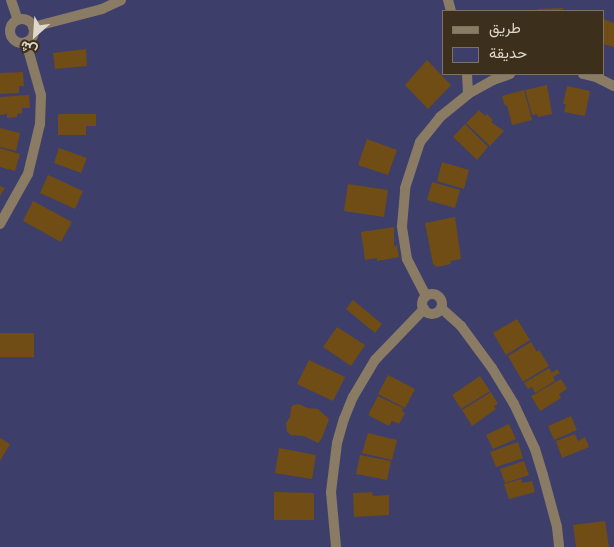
<!DOCTYPE html>
<meta charset="utf-8">
<style>
body{margin:0}
#map{position:relative;width:614px;height:547px;overflow:hidden;background:#3c2f1c;font-family:"Roboto Condensed",Vazirmatn,sans-serif}
div>[style]{position:absolute}
.green>*{inset:0;background:#3e3e6b}
.building>*{inset:0;background:#6f4d14}
.street>*{height:10px;margin:-5px;padding:0 5px;transform-origin:5px;border-radius:5px;background:#8a7b65}
.street>.ring{margin:-5px;padding:0;box-sizing:content-box;background:none;border:10px solid #8a7b65;border-radius:50%}
span{translate:-50% -50%;white-space:nowrap;text-align:center;line-height:1.15;-webkit-text-stroke:4px #3c2f1c;paint-order:stroke}
.legend{position:absolute;left:442px;top:10px;width:162px;height:65px;box-sizing:border-box;background:#3c2f1c;border:1px solid #7d7262;margin:0;padding:6px 9px;list-style:none;font-size:15px;color:#dfd7cb}
.legend li{display:flex;align-items:center;gap:10px;height:25px}
.legend b{width:25px;border:1px solid #7d7262}
.north{position:absolute;left:10px;top:10px;width:50px;height:50px;-webkit-text-stroke:4px #3c2f1c;paint-order:stroke;rotate:206deg;font-size:14px;font-weight:700;line-height:20px;text-align:center;color:#dfd7cb}
.north::after{content:'';display:block;margin:auto;width:18px;height:22px;background:#dfd7cb;clip-path:polygon(50% 0,100% 100%,50% 72%,0 100%)}
</style>
<div id="map">
<div class="green">
<i style="clip-path:polygon(evenodd,0 0,614px 0,614px 547px,0 547px,0 0,443px 11px,603px 11px,603px 74px,443px 74px,443px 11px)"></i>
</div>
<div class="building">
<i style="clip-path:polygon(563px 8px,563px 11px,538px 11px,537px 9px)"></i>
<i style="clip-path:polygon(603px 19px,614px 23px,614px 47px,603px 44px)"></i>
<i style="clip-path:polygon(86px 49px,87px 66px,55px 69px,53px 53px)"></i>
<i style="clip-path:polygon(427px 60px,451px 85px,428px 109px,405px 85px)"></i>
<i style="clip-path:polygon(23px 72px,24px 86px,19px 86px,19px 93px,0 94px,0 73px)"></i>
<i style="clip-path:polygon(547px 85px,552px 114px,538px 117px,537px 114px,532px 115px,525px 90px)"></i>
<i style="clip-path:polygon(567px 86px,590px 91px,585px 116px,564px 112px,566px 104px,563px 104px)"></i>
<i style="clip-path:polygon(524px 90px,532px 120px,512px 125px,507px 105px,505px 106px,502px 96px)"></i>
<i style="clip-path:polygon(29px 95px,30px 108px,22px 108px,22px 113px,17px 114px,17px 117px,7px 118px,7px 114px,0 115px,0 97px)"></i>
<i style="clip-path:polygon(479px 110px,485px 116px,487px 114px,493px 120px,491px 122px,504px 131px,490px 146px,466px 123px)"></i>
<i style="clip-path:polygon(58px 114px,96px 114px,96px 126px,86px 126px,86px 135px,58px 135px)"></i>
<i style="clip-path:polygon(465px 124px,488px 147px,477px 160px,453px 137px)"></i>
<i style="clip-path:polygon(0 128px,20px 133px,16px 151px,0 147px)"></i>
<i style="clip-path:polygon(367px 139px,397px 150px,388px 175px,358px 165px)"></i>
<i style="clip-path:polygon(0 148px,20px 154px,15px 171px,0 167px)"></i>
<i style="clip-path:polygon(59px 148px,87px 158px,81px 173px,54px 163px)"></i>
<i style="clip-path:polygon(442px 162px,469px 170px,464px 189px,437px 181px)"></i>
<i style="clip-path:polygon(48px 175px,83px 191px,75px 209px,40px 193px)"></i>
<i style="clip-path:polygon(432px 182px,460px 190px,455px 208px,427px 200px)"></i>
<i style="clip-path:polygon(348px 184px,388px 190px,384px 217px,344px 211px)"></i>
<i style="clip-path:polygon(0 186px,5px 188px,0 196px)"></i>
<i style="clip-path:polygon(33px 201px,72px 222px,61px 242px,23px 221px)"></i>
<i style="clip-path:polygon(455px 217px,461px 259px,450px 261px,451px 264px,437px 267px,433px 264px,425px 223px)"></i>
<i style="clip-path:polygon(394px 227px,394px 246px,397px 245px,399px 257px,377px 261px,377px 258px,365px 260px,361px 232px)"></i>
<i style="clip-path:polygon(353px 300px,382px 324px,375px 333px,346px 309px)"></i>
<i style="clip-path:polygon(517px 319px,530px 340px,506px 355px,493px 333px)"></i>
<i style="clip-path:polygon(337px 327px,365px 345px,351px 366px,323px 347px)"></i>
<i style="clip-path:polygon(0 333px,34px 333px,34px 357px,0 357px)"></i>
<i style="clip-path:polygon(531px 342px,537px 352px,539px 350px,549px 366px,523px 382px,508px 356px)"></i>
<i style="clip-path:polygon(309px 360px,345px 377px,333px 401px,297px 384px)"></i>
<i style="clip-path:polygon(549px 368px,552px 373px,557px 369px,560px 373px,553px 377px,555px 381px,535px 393px,532px 387px,528px 389px,524px 383px)"></i>
<i style="clip-path:polygon(388px 375px,415px 389px,405px 408px,378px 394px)"></i>
<i style="clip-path:polygon(480px 376px,490px 391px,461px 409px,452px 395px)"></i>
<i style="clip-path:polygon(561px 379px,567px 389px,559px 394px,561px 398px,540px 411px,531px 396px)"></i>
<i style="clip-path:polygon(491px 392px,498px 404px,494px 406px,496px 409px,472px 426px,462px 410px)"></i>
<i style="clip-path:polygon(378px 396px,403px 408px,402px 411px,405px 413px,399px 424px,392px 421px,389px 426px,368px 415px)"></i>
<i style="clip-path:polygon(299px 404px,307px 408px,318px 409px,329px 419px,322px 438px,318px 443px,304px 436px,291px 435px,287px 432px,286px 423px,290px 417px,291px 408px,293px 405px)"></i>
<i style="clip-path:polygon(571px 416px,577px 430px,554px 440px,548px 426px)"></i>
<i style="clip-path:polygon(509px 424px,516px 439px,493px 449px,486px 435px)"></i>
<i style="clip-path:polygon(368px 433px,397px 440px,392px 460px,362px 453px)"></i>
<i style="clip-path:polygon(575px 434px,578px 441px,585px 437px,589px 447px,562px 458px,556px 441px)"></i>
<i style="clip-path:polygon(0 438px,10px 444px,0 461px)"></i>
<i style="clip-path:polygon(518px 442px,523px 458px,496px 467px,490px 452px)"></i>
<i style="clip-path:polygon(279px 448px,316px 455px,312px 479px,275px 473px)"></i>
<i style="clip-path:polygon(360px 455px,391px 461px,387px 480px,356px 474px)"></i>
<i style="clip-path:polygon(524px 461px,529px 475px,505px 483px,500px 469px)"></i>
<i style="clip-path:polygon(521px 479px,522px 483px,532px 481px,535px 492px,509px 499px,504px 484px)"></i>
<i style="clip-path:polygon(274px 492px,314px 493px,314px 520px,274px 520px)"></i>
<i style="clip-path:polygon(372px 492px,373px 496px,389px 495px,389px 515px,354px 517px,353px 493px)"></i>
<i style="clip-path:polygon(605px 521px,609px 547px,576px 547px,573px 525px)"></i>
</div>
<div class="street">
<i style="left:11px;top:0;width:21px;rotate:71deg"></i>
<i style="left:448px;top:0;width:11px;rotate:75deg"></i>
<i class="ring" style="left:10px;top:19px;width:14px;height:14px"></i>
<i style="left:33px;top:27px;width:71px;rotate:-14.6deg"></i>
<i style="left:102px;top:9px;width:21px;rotate:-25deg"></i>
<i style="left:467px;top:74px;width:20px;rotate:87deg"></i>
<i style="left:583px;top:74px;width:13px;rotate:13deg"></i>
<i style="left:596px;top:77px;width:20px;rotate:27deg"></i>
<i style="left:0;top:224px;width:57px;rotate:-60.8deg"></i>
<i style="left:28px;top:174px;width:51px;rotate:-76.5deg"></i>
<i style="left:40px;top:124px;width:29px;rotate:-88deg"></i>
<i style="left:41px;top:95px;width:55px;rotate:-105.8deg"></i>
<i class="ring" style="left:422px;top:294px;width:10px;height:10px"></i>
<i style="left:426px;top:296px;width:42px;rotate:-117.2deg"></i>
<i style="left:407px;top:259px;width:33px;rotate:-99deg"></i>
<i style="left:402px;top:226px;width:38px;rotate:-85deg"></i>
<i style="left:405px;top:188px;width:48px;rotate:-71.9deg"></i>
<i style="left:420px;top:142px;width:32px;rotate:-51deg"></i>
<i style="left:440px;top:117px;width:36px;rotate:-39deg"></i>
<i style="left:468px;top:94px;width:29px;rotate:-29deg"></i>
<i style="left:493px;top:80px;width:18px;rotate:-19deg"></i>
<i style="left:441px;top:308px;width:27px;rotate:42deg"></i>
<i style="left:461px;top:326px;width:52px;rotate:53.6deg"></i>
<i style="left:492px;top:368px;width:42px;rotate:58.6deg"></i>
<i style="left:514px;top:404px;width:50px;rotate:65deg"></i>
<i style="left:535px;top:449px;width:27px;rotate:73deg"></i>
<i style="left:543px;top:475px;width:54px;rotate:74.9deg"></i>
<i style="left:557px;top:527px;width:20px;rotate:84deg"></i>
<i style="left:336px;top:547px;width:55px;rotate:-95.2deg"></i>
<i style="left:331px;top:492px;width:49px;rotate:-83deg"></i>
<i style="left:337px;top:443px;width:25px;rotate:-74deg"></i>
<i style="left:344px;top:419px;width:24px;rotate:-68deg"></i>
<i style="left:353px;top:397px;width:43px;rotate:-59.3deg"></i>
<i style="left:375px;top:360px;width:71px;rotate:-46.1deg"></i>
</div>
<ul class="legend">
<li><b style="height:6px;background:#8a7b65"></b>طريق</li>
<li><b style="height:14px;background:#3e3e6b"></b>حديقة</li>
</ul>
<div class="north">ش</div>
</div>
